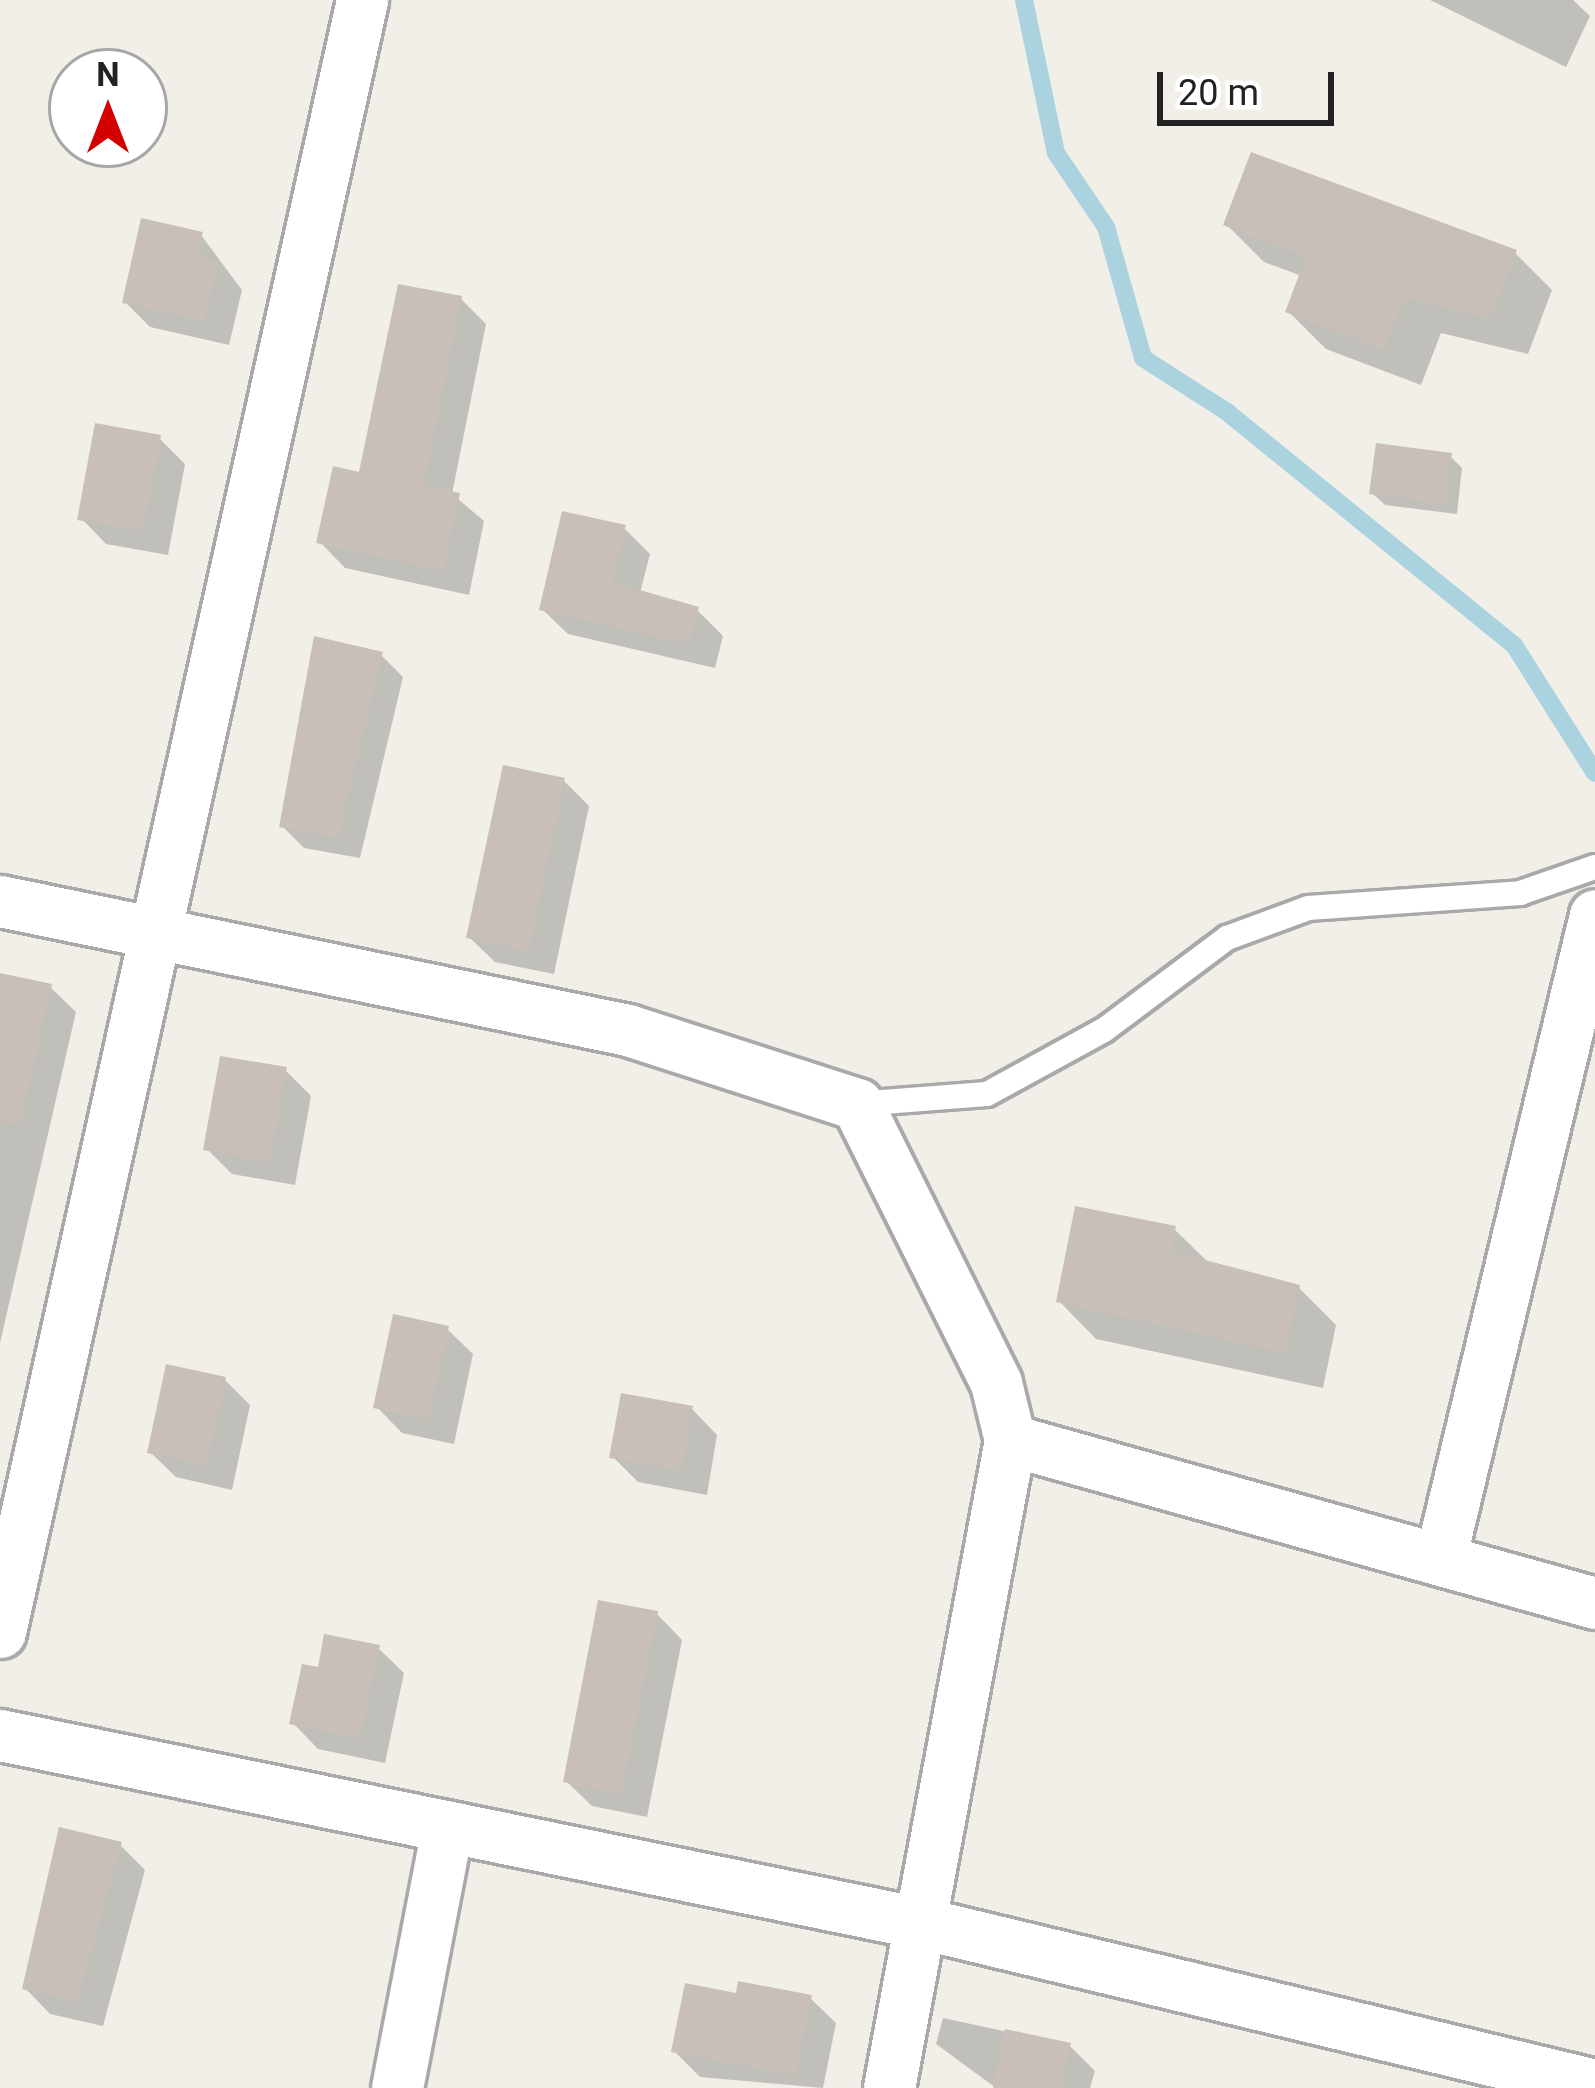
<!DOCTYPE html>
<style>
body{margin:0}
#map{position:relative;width:1595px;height:2088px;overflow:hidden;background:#f2efe9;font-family:Roboto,sans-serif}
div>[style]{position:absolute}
.shadow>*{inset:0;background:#0003}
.stream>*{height:18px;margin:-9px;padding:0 9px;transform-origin:9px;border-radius:9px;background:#aad3df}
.building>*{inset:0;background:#c7bfb8}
.roads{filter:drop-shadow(3px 0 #a9a9a9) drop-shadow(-3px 0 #a9a9a9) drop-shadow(0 3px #a9a9a9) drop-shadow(0 -3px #a9a9a9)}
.service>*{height:24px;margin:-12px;padding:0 12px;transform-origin:12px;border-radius:12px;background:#fff}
.minor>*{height:51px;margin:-25.5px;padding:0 25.5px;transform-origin:25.5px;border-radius:25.5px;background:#fff}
span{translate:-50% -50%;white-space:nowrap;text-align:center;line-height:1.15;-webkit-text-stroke:9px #fff;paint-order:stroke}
.north{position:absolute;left:48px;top:48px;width:120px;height:120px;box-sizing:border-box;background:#fff;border:3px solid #a7a7a7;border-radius:50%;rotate:0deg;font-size:33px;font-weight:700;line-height:48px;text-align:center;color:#222}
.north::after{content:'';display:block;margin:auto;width:42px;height:54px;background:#d40000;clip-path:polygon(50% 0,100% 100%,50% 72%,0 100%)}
.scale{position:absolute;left:1157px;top:72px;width:177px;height:54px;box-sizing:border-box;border:6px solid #222;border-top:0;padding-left:15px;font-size:36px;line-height:42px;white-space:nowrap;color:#222;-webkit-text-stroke:9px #fff;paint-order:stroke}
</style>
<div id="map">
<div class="shadow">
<i style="clip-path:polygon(1430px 0,1573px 0,1590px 16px,1566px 67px)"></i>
<i style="clip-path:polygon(1226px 224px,1515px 253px,1552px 290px,1528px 354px,1441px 333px,1421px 385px,1326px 349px,1289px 312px,1302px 276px,1264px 262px)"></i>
<i style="clip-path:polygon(201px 235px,242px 290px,229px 345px,150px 327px,125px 302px)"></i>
<i style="clip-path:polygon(461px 299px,486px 324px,452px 494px,484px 521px,469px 595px,345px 568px,320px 542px)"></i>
<i style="clip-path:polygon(159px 438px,185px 464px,168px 555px,106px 544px,81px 518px)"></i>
<i style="clip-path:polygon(1450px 456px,1462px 468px,1457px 514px,1385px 505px,1372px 493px)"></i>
<i style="clip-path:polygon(624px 528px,650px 554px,640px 593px,697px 610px,723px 636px,715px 668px,568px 634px,542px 609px)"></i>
<i style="clip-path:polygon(381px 655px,403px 677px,360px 858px,304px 848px,282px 826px)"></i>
<i style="clip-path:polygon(564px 781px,589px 806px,554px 974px,495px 962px,469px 937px)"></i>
<i style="clip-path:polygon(0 976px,50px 987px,76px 1012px,0 1343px)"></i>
<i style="clip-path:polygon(285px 1070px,311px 1096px,295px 1185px,232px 1174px,207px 1149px)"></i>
<i style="clip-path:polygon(1174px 1229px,1210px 1264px,1299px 1288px,1336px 1325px,1323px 1388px,1096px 1339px,1059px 1301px)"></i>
<i style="clip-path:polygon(447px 1329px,473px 1354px,454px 1444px,402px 1433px,377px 1407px)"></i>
<i style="clip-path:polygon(224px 1379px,250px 1405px,232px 1490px,176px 1477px,150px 1452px)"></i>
<i style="clip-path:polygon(692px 1409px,717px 1435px,707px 1495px,638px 1482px,613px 1457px)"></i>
<i style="clip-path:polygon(657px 1614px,682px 1640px,647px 1817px,592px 1806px,566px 1781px)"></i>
<i style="clip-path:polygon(378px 1648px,404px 1673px,385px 1763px,318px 1749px,293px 1723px,320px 1670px)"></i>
<i style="clip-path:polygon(120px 1845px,145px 1870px,103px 2026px,50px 2014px,25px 1988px)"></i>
<i style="clip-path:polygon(810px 1998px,836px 2023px,823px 2088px,700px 2077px,674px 2051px)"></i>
<i style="clip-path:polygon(943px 2018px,1069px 2045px,1095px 2071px,1090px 2088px,996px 2088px,936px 2044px)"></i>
</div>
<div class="stream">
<i style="left:1024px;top:0;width:156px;rotate:78.2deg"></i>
<i style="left:1056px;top:153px;width:89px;rotate:56deg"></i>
<i style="left:1106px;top:227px;width:136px;rotate:74.2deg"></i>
<i style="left:1143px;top:358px;width:100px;rotate:32.7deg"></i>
<i style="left:1227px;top:412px;width:370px;rotate:39.1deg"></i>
<i style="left:1514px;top:645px;width:151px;rotate:57.7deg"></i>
</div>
<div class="building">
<i style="clip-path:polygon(1251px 152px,1517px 250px,1491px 319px,1404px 298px,1384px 350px,1285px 312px,1306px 257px,1223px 225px)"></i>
<i style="clip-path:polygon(141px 218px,203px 232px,197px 257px,219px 262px,204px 321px,122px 303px)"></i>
<i style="clip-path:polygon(398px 284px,462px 296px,424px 485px,460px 493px,444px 571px,316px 543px,333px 466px,359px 472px)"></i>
<i style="clip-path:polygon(95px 423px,161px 435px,143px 531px,77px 520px)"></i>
<i style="clip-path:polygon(1376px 443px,1452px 453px,1445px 504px,1369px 494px)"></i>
<i style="clip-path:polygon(562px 511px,626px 525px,612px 582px,699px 607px,689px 644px,539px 610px)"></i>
<i style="clip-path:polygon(314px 636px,383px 652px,338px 838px,279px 827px)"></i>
<i style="clip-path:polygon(503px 765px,565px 778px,529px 951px,466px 938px)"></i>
<i style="clip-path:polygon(0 973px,52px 984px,20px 1125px,0 1122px)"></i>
<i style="clip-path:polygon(220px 1056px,287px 1067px,270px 1162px,203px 1150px)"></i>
<i style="clip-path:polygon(1075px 1206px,1176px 1226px,1171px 1251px,1300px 1285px,1286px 1353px,1056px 1302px)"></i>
<i style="clip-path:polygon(393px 1314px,449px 1326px,429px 1420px,373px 1408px)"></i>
<i style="clip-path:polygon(166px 1364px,226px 1377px,207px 1466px,147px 1453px)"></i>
<i style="clip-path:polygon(621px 1393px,693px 1406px,682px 1471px,609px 1458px)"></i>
<i style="clip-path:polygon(598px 1600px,658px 1611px,622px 1794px,563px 1782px)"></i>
<i style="clip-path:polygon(324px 1634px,380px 1645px,360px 1739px,289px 1724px,302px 1664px,318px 1667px)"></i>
<i style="clip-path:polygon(59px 1827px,122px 1842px,77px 2002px,22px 1989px)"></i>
<i style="clip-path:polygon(738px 1981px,812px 1995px,796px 2076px,671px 2052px,685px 1983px,736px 1993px)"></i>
<i style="clip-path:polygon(1005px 2029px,1071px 2043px,1061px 2088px,993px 2088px)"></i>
</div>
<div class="roads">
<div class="service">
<i style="left:857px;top:1104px;width:130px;rotate:-4.4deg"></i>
<i style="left:987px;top:1094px;width:133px;rotate:-28.7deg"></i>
<i style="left:1104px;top:1030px;width:154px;rotate:-36.8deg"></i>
<i style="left:1227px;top:938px;width:86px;rotate:-20.3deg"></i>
<i style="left:1308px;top:908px;width:213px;rotate:-4deg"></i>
<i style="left:1520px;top:893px;width:79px;rotate:-19.1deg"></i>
</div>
<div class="minor">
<i style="left:0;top:901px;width:641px;rotate:11.61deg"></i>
<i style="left:628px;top:1030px;width:241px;rotate:17.9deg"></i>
<i style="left:857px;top:1104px;width:312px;rotate:63.5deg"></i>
<i style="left:996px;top:1383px;width:59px;rotate:76.2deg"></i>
<i style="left:1010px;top:1440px;width:659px;rotate:100.58deg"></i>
<i style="left:1010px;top:1440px;width:607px;rotate:15.57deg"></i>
<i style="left:1441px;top:1555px;width:658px;rotate:-76.47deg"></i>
<i style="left:0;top:1632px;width:1672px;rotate:-77.49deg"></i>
<i style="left:0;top:1735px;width:944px;rotate:11.55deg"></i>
<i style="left:925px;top:1924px;width:689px;rotate:13.51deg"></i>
<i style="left:397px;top:2088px;width:265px;rotate:-79.1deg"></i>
</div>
</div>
<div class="north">N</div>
<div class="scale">20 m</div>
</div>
